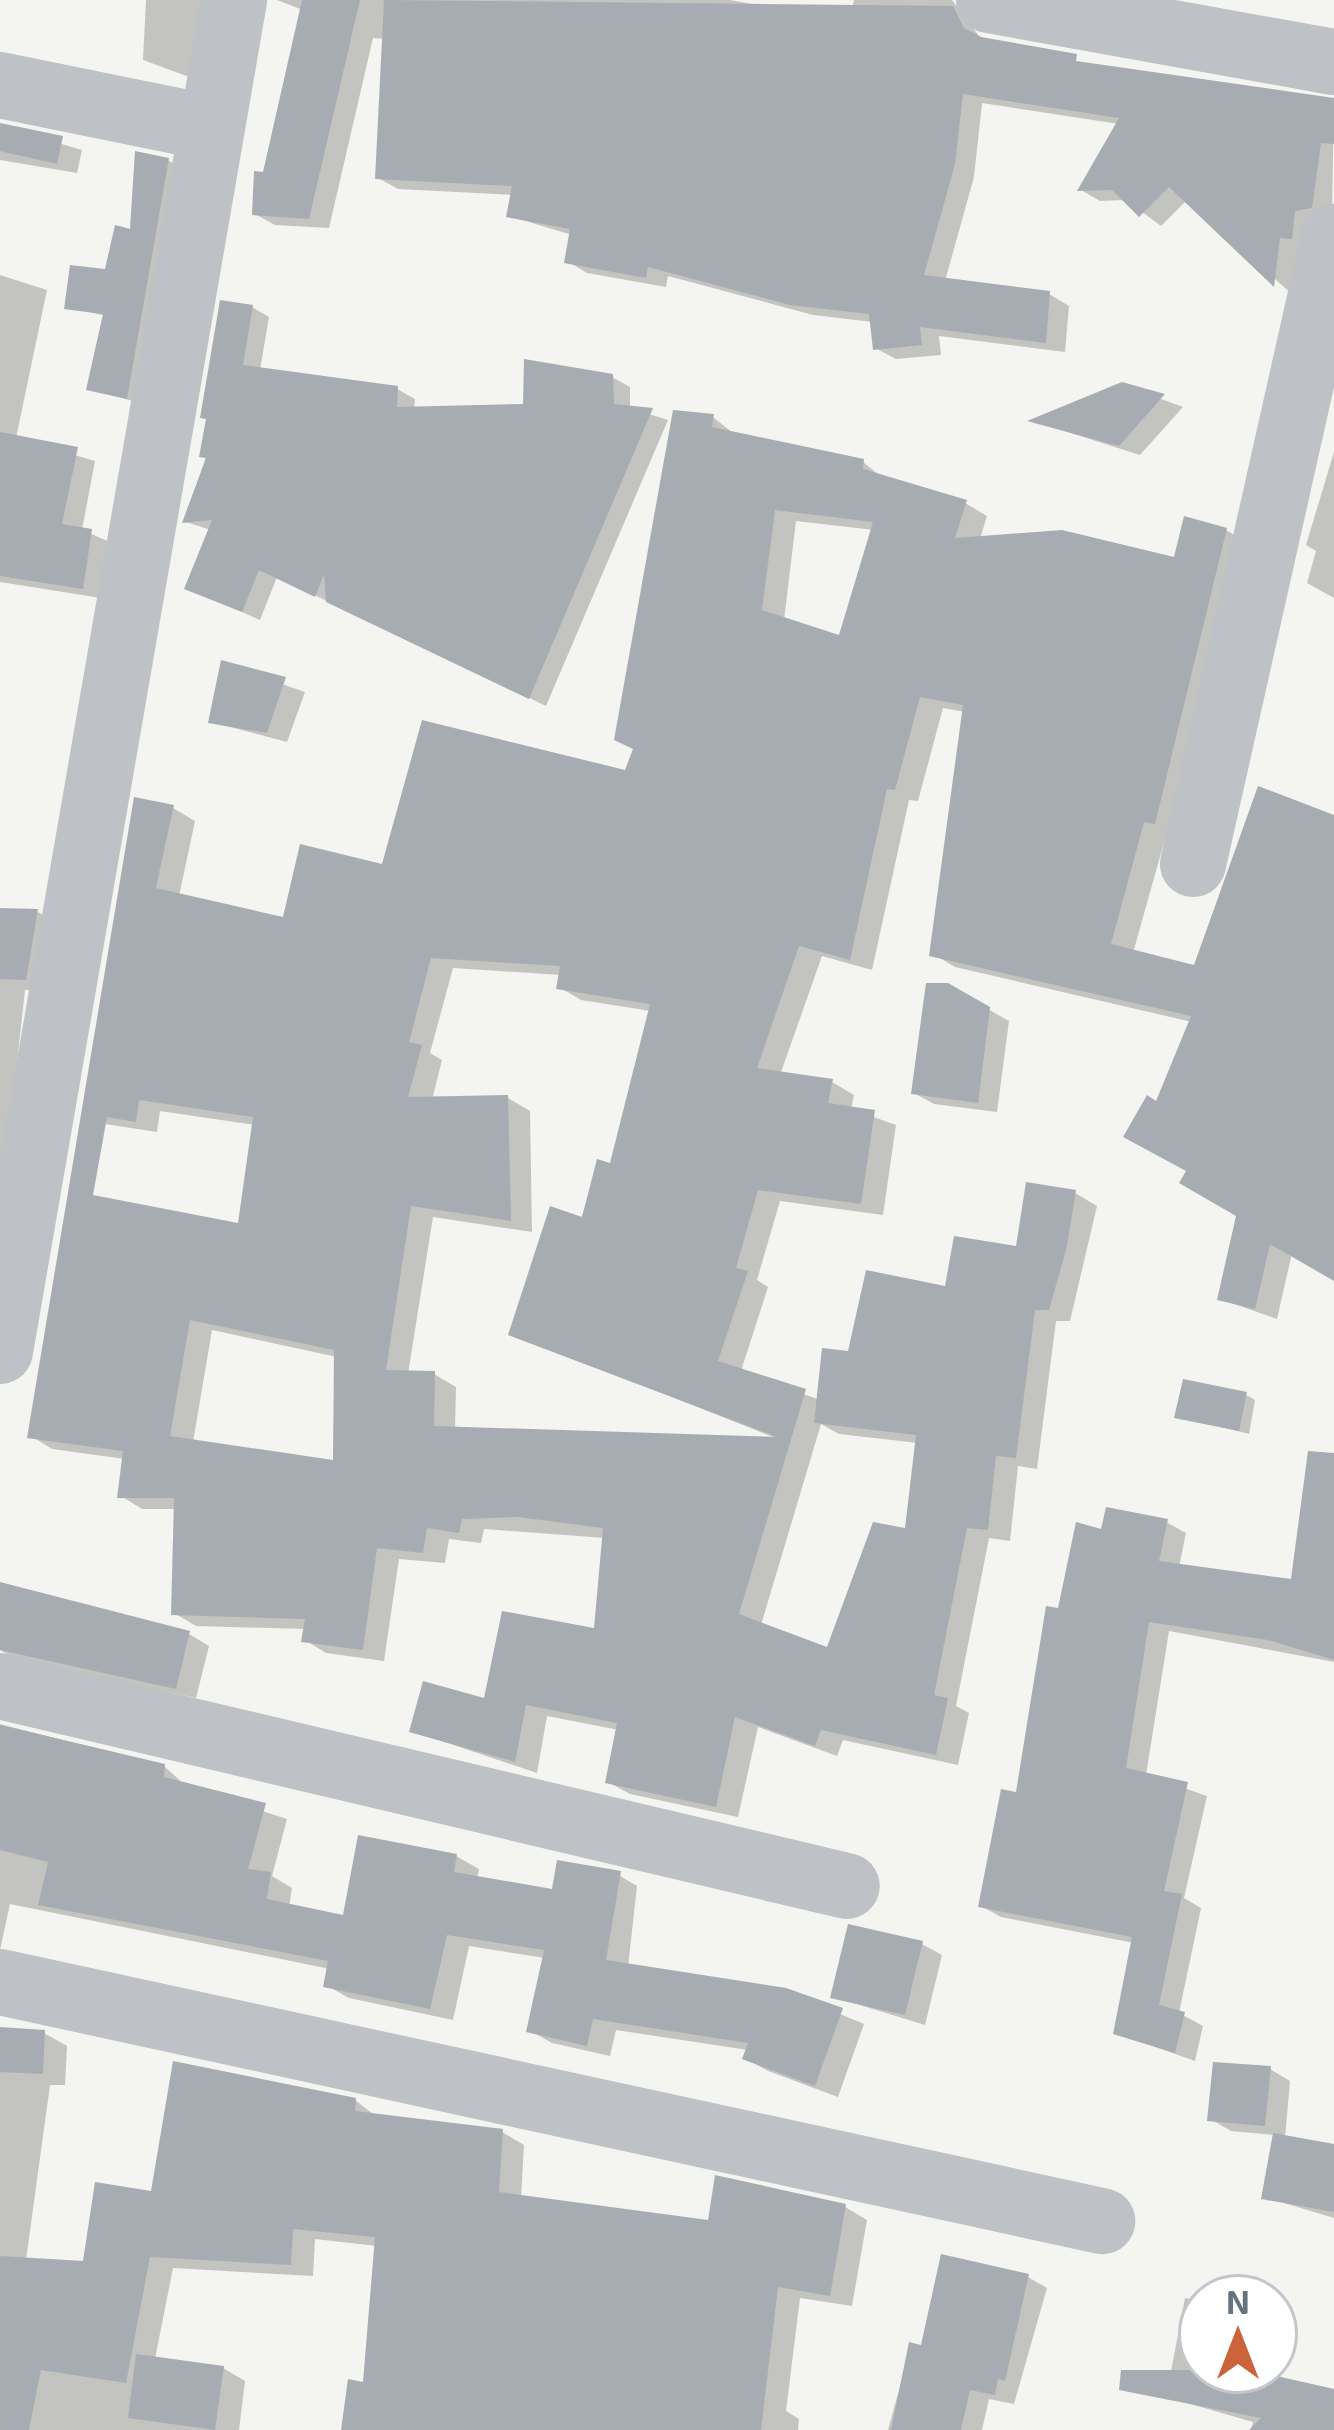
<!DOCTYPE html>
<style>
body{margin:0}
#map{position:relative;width:1334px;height:2430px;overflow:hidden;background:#f4f4f1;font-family:"Exo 2",sans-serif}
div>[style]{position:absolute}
.shadow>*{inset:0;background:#0003}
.building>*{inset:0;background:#a6acb1}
.minor>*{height:66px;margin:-33px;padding:0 33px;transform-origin:33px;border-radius:33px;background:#bec1c5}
span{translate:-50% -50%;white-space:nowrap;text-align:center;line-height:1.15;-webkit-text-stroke:12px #fff;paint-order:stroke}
.north{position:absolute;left:1178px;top:2274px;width:120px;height:120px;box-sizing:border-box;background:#fff;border:3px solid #c2c7cc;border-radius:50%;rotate:0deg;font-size:33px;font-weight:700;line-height:48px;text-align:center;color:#67737f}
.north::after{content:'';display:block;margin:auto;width:42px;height:54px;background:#cc633a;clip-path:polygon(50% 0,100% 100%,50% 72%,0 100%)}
</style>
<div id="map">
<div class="shadow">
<i style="clip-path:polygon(146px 0,220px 0,203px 82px,143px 60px)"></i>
<i style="clip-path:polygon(277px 0,730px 0,775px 8px,813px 195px,854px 0,952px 0,982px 40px,1093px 67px,1334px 99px,1332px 218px,1293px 295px,1187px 200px,1161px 226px,1126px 200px,1100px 201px,1081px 190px,1119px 124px,982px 103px,974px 177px,945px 281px,1049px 294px,1069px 306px,1065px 352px,939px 336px,941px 355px,896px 359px,875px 348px,873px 322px,813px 315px,668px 276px,666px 287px,587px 273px,567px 261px,572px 235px,509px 216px,513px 195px,398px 189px,378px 178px,385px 39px,373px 38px,329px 228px,275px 225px,255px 214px,303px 10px)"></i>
<i style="clip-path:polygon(0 126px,82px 150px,77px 173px,0 160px)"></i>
<i style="clip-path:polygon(168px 160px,177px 166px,136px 402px,90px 389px,106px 316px,67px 307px,107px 273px)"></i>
<i style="clip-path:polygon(0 275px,47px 290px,16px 438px,95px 461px,82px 530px,110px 542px,101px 598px,0 582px)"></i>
<i style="clip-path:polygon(252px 307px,269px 317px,260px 370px,397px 389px,415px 399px,414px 410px,526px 407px,612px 377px,630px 387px,630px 408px,668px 420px,546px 706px,277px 577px,260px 620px,188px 588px,211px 530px,186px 522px)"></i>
<i style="clip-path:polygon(1123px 385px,1183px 407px,1140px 455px,1033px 421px)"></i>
<i style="clip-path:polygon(evenodd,713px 417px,734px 434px,863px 462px,884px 479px,965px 503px,987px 516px,980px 539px,1176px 560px,1226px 530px,1248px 543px,1133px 953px,1196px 969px,1334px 819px,1334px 1277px,1292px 1253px,1277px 1319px,1220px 1299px,1240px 1214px,1190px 1170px,1158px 1105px,1192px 1022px,955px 967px,933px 954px,965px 712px,943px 708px,918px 801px,909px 800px,872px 970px,822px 956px,780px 1075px,832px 1082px,854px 1095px,851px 1109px,896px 1125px,883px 1215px,780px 1201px,757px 1280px,768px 1287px,741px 1371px,820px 1400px,851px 1355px,1018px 1250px,1075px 1193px,1097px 1206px,1070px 1321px,1056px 1321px,1037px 1469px,1018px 1466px,1010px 1541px,989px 1538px,956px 1706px,969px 1713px,958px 1765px,843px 1740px,837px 1756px,758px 1727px,738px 1817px,630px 1794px,608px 1782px,619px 1730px,547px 1716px,537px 1773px,412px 1731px,487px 1702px,597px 1632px,605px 1538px,484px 1529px,481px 1543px,449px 1539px,445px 1563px,399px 1559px,384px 1661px,326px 1653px,305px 1640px,306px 1629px,196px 1626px,174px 1613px,177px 1509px,142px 1509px,121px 1496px,125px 1459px,52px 1449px,31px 1436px,240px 1227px,255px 1125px,160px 1111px,157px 1132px,105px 1124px,173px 808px,195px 821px,179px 896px,286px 920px,384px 867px,627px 774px,713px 417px,796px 521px,874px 530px,841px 639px,784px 620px,796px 521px,713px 417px,453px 968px,561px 975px,559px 987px,581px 1000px,651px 1011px,612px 1166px,511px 1333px,778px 1439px,455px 1430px,456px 1387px,434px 1374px,408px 1374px,433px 1217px,532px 1232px,530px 1111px,508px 1098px,432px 1100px,442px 1060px,430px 1053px,453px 968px,713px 417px,212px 1330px,337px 1357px,336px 1463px,193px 1442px,212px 1330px,713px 417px,821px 1424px,839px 1434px,918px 1443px,907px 1532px,828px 1651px,761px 1625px,821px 1424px)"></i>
<i style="clip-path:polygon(1334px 452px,1334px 598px,1307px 583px,1316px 551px,1306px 545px)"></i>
<i style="clip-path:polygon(224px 664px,305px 692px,287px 742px,211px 722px)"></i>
<i style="clip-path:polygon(0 911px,38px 912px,59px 925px,48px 991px,25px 990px,0 1216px)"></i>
<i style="clip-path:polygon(947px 986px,1009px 1021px,997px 1112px,934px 1104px,914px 1093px)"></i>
<i style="clip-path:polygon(1246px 1395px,1255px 1400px,1249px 1434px,1178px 1416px)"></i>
<i style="clip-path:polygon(1166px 1522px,1186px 1533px,1179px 1567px,1293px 1583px,1334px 1525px,1334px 1662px,1169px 1631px,1146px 1775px,1207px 1796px,1184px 1898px,1201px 1908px,1179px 2013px,1203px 2026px,1195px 2061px,1116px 2033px,1134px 1943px,1001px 1917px,981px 1906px,1018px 1796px,1060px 1611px,1104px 1532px)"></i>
<i style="clip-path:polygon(0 1626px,189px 1634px,209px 1646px,196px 1698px,17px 1660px,0 1650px)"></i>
<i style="clip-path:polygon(0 1724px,164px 1766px,186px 1786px,287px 1819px,272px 1876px,292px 1888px,289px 1907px,345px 1919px,456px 1856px,479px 1869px,477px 1879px,554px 1893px,615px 1873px,637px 1886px,628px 1967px,785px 1991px,864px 2024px,838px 2097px,768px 2071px,745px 2058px,748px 2050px,616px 2030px,610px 2056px,552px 2043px,529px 2030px,545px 1958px,469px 1946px,453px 2020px,349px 1998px,326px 1985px,330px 1969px,10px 1904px,0 1950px)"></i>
<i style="clip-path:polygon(922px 1944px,942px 1955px,925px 2025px,834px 1997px)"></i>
<i style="clip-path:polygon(0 2031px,44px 2033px,67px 2046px,65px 2085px,50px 2085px,26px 2260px,86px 2264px,153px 2194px,355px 2100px,377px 2117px,502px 2132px,524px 2145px,521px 2198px,710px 2223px,845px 2207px,867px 2220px,852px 2306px,800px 2298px,786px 2411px,799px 2419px,798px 2430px,344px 2430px,366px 2385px,377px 2246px,315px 2239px,313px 2276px,173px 2268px,155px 2359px,223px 2368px,245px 2381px,239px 2430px,0 2430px)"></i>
<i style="clip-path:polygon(1270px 2069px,1290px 2081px,1285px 2138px,1334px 2147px,1334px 2218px,1264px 2197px,1276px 2135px,1231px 2131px,1210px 2119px)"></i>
<i style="clip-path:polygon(1028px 2277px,1047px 2288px,1014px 2404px,989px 2399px,982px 2430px,888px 2430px,911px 2346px,923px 2348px)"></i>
<i style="clip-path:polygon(1185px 2298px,1202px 2301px,1202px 2370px,1274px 2370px,1274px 2318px,1288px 2326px,1277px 2379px,1334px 2392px,1334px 2430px,1251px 2430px,1253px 2422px,1166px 2397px)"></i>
</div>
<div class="building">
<i style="clip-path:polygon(302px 0,360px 0,309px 219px,252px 215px,254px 171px,263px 172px)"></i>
<i style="clip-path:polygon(384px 0,953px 6px,964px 28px,981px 37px,1077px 54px,1076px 61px,1334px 98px,1334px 144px,1321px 143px,1312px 208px,1295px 211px,1292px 239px,1280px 238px,1274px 287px,1169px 187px,1139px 217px,1112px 190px,1077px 191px,1119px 118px,963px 94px,955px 164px,924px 275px,1050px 291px,1046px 343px,920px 327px,922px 345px,873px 350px,869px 314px,790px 305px,648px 267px,646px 278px,564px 263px,570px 229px,506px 217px,512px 186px,375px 179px)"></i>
<i style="clip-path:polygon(0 123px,63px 136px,57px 164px,0 151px)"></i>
<i style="clip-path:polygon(135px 151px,169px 158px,127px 399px,86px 390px,103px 314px,64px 309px,70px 265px,105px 269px,115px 225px,130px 229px)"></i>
<i style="clip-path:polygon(220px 300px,253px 305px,243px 365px,398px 386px,397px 407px,523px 404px,524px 359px,613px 374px,614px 404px,653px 408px,529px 699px,326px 602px,324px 574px,315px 597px,259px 570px,242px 612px,184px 589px,212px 520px,182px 523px,206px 458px,199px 457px,206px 419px,200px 418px)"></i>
<i style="clip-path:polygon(1122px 382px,1165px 394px,1119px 446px,1027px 421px)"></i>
<i style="clip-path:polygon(evenodd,673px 410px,714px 414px,712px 427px,864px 459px,863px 469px,967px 500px,955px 538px,1062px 530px,1174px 557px,1184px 516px,1227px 528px,1155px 824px,1144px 822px,1111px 944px,1194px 965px,1258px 786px,1334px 815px,1334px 1281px,1270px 1244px,1255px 1309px,1217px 1300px,1236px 1216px,1179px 1183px,1186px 1171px,1123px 1137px,1147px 1095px,1156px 1101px,1191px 1016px,929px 956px,963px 705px,920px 697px,895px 790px,887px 789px,850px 960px,799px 946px,757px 1068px,833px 1079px,828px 1103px,875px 1110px,861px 1204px,758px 1190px,736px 1268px,748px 1271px,718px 1361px,806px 1389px,739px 1614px,827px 1647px,873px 1522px,905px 1528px,916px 1435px,814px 1423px,822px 1348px,848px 1351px,866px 1270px,945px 1286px,954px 1236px,1016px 1246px,1026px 1182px,1076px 1190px,1067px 1246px,1049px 1310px,1035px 1310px,1016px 1458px,996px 1456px,988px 1530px,967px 1528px,934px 1695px,948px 1698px,936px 1755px,821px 1730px,815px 1746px,735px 1717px,716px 1807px,605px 1783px,617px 1723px,526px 1705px,515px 1762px,409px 1732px,423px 1681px,484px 1698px,502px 1611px,594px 1628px,603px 1528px,518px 1517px,462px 1519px,459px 1533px,427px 1528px,423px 1553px,377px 1548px,363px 1650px,301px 1642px,305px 1619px,171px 1615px,174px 1498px,117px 1498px,123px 1451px,27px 1438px,134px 797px,174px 805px,156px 888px,283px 917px,300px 844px,382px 864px,422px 720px,625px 770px,633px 749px,614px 740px,673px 410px,775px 510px,873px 522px,839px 635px,762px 610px,775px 510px,673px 410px,431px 958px,560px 966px,556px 989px,650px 1004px,610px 1163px,597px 1159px,582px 1217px,550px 1206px,508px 1335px,777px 1437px,434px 1426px,435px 1371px,386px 1370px,411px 1206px,511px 1221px,508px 1095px,408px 1097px,422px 1045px,409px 1042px,431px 958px,673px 410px,139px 1100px,253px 1117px,238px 1223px,93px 1195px,107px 1117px,136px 1122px,139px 1100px,673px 410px,190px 1320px,334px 1350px,333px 1460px,170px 1436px,190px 1320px)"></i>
<i style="clip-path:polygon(0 432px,78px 447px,62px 524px,92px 529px,83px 589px,0 576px)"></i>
<i style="clip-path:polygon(221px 660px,286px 677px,267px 733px,208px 723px)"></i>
<i style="clip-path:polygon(0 908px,38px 909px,26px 980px,0 979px)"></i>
<i style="clip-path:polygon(926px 983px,948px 983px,990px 1007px,978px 1103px,911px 1094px)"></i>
<i style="clip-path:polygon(1183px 1379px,1247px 1392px,1239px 1431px,1174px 1418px)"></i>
<i style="clip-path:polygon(1308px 1451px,1334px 1453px,1334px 1660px,1268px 1640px,1149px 1622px,1126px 1768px,1188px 1782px,1164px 1891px,1182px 1894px,1159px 2005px,1185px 2012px,1175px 2053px,1113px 2034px,1132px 1937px,978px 1907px,1001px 1789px,1016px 1792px,1046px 1606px,1058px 1608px,1076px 1522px,1101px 1529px,1106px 1507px,1168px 1519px,1159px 1561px,1291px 1579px)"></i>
<i style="clip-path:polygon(0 1582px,190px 1631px,176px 1689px,0 1650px)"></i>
<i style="clip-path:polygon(0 1725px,165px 1764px,164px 1777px,266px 1803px,248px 1869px,271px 1872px,267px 1899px,343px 1915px,358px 1835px,457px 1854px,454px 1872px,552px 1889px,557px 1860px,621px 1871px,606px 1960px,786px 1988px,843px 2008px,815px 2086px,742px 2059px,748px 2043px,593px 2019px,587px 2046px,526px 2032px,544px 1950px,447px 1935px,430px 2009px,323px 1987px,328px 1961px,38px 1905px,48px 1862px,0 1850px)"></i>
<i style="clip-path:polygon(848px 1924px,923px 1941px,905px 2015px,830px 1998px)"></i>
<i style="clip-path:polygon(0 2027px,45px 2030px,43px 2074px,0 2072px)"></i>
<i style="clip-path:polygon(173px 2061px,356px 2098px,355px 2111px,503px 2129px,499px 2192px,708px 2220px,715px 2175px,846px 2204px,830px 2296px,778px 2287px,761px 2430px,341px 2430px,348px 2379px,363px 2382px,375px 2237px,293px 2229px,291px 2265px,150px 2257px,126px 2383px,41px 2370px,29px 2430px,0 2430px,0 2256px,83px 2261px,95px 2182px,151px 2191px)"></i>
<i style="clip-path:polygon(1213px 2062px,1271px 2066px,1265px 2126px,1207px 2121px)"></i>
<i style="clip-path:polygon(1273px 2133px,1334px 2144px,1334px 2212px,1261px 2199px)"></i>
<i style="clip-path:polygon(941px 2254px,1029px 2274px,1005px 2381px,998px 2379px,995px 2395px,970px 2390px,961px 2430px,891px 2430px,909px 2342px,921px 2345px)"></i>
<i style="clip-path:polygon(136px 2354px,224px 2366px,215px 2430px,128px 2418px)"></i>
<i style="clip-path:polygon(1121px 2370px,1250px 2370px,1334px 2389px,1334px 2430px,1249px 2430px,1261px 2418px,1119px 2390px)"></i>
</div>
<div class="minor">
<i style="left:989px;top:0;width:351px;rotate:10.2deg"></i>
<i style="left:0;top:85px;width:211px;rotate:11.5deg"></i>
<i style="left:1193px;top:864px;width:643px;rotate:-77.33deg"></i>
<i style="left:0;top:1351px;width:1371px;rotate:-80.17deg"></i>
<i style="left:0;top:1686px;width:870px;rotate:13.29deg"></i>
<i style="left:0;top:1982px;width:1128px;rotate:12.24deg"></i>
</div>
<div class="north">N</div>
</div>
